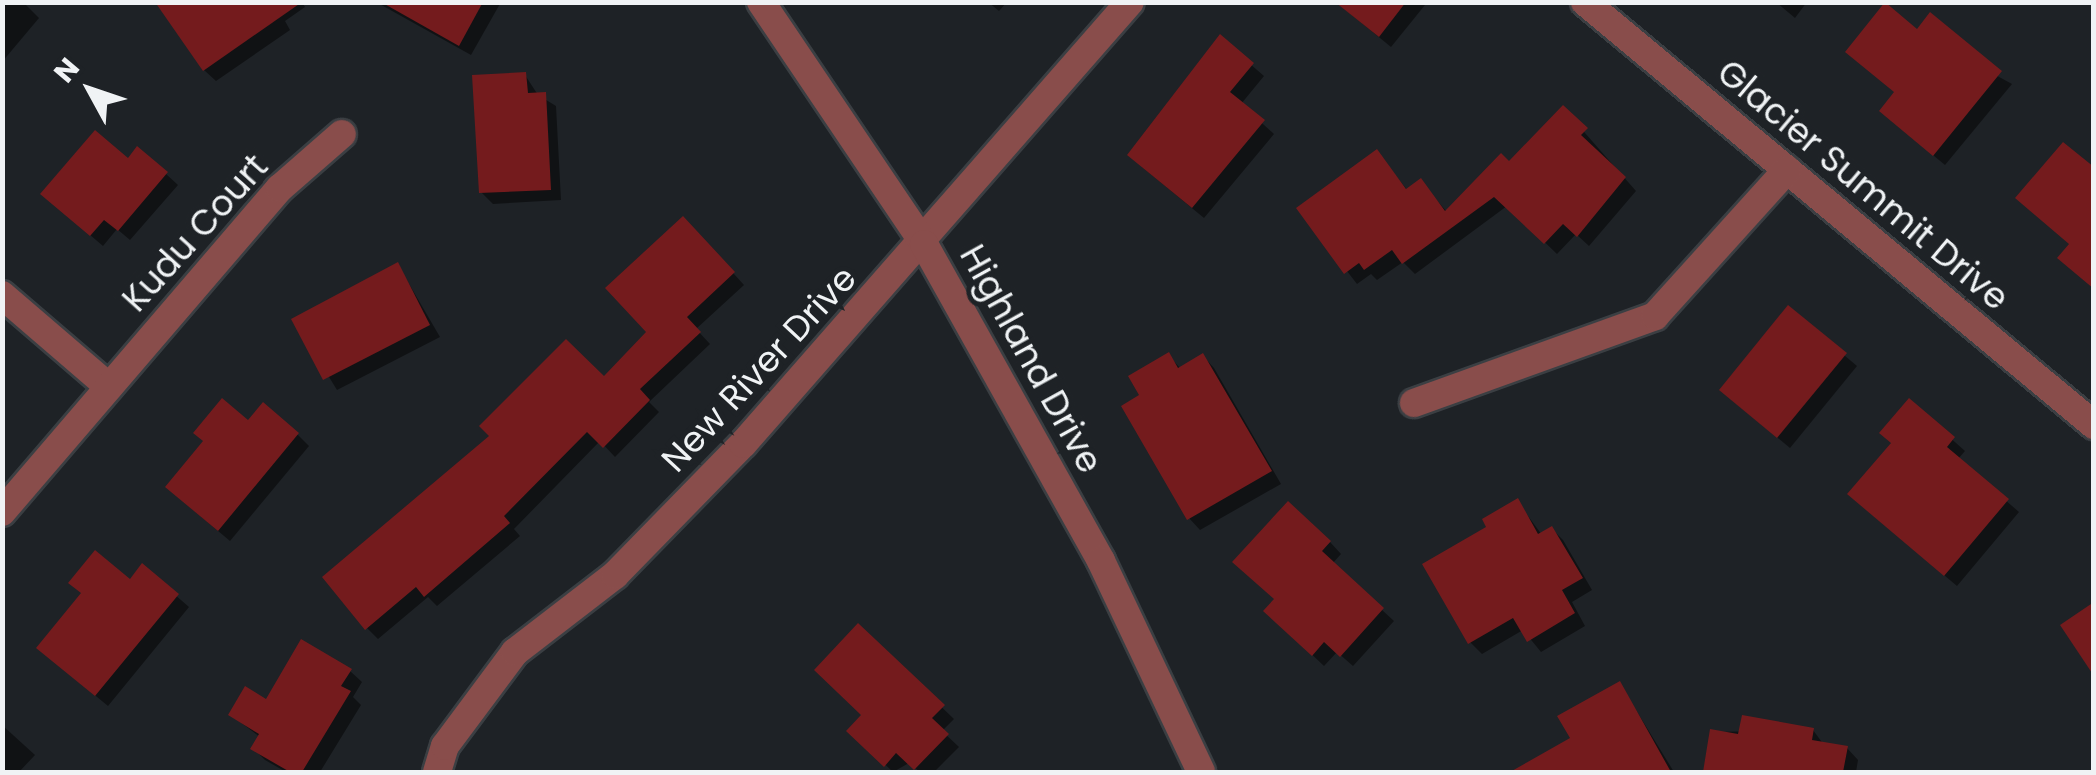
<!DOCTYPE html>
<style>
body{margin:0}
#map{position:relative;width:2096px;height:775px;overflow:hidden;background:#1e2226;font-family:Poppins,sans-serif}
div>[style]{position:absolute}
.shadow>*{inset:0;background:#0007}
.building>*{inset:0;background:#741b1d}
.roads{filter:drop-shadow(2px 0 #3b3f43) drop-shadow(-2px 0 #3b3f43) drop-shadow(0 2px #3b3f43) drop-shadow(0 -2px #3b3f43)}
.minor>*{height:28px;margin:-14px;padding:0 14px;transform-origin:14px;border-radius:14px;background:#894d4b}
.tertiary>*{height:28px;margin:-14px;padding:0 14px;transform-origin:14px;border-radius:14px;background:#894d4b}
span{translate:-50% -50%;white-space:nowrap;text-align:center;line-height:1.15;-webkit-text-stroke:10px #1e2226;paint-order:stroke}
.street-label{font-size:35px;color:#f0f3f5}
.frame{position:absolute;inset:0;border:5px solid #f0f3f5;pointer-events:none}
.north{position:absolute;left:40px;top:40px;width:100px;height:100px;-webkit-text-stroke:8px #1e2226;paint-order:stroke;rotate:310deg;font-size:28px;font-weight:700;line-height:40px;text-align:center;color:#f0f3f5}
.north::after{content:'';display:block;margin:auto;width:35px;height:45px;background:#f0f3f5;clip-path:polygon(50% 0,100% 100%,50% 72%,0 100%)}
</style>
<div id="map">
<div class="shadow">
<i style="clip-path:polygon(2px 2px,23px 2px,39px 18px,2px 62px)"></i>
<i style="clip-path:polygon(179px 2px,302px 2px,305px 7px,285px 21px,290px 30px,216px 81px,204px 70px)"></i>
<i style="clip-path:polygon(376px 2px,501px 2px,471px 55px)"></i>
<i style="clip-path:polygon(988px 2px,1007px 2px,999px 11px)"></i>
<i style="clip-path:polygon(1336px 2px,1422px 2px,1425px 5px,1391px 47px)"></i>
<i style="clip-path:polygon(1776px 2px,1807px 2px,1795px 18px)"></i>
<i style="clip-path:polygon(1917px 32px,2012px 84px,1945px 165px,1893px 122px)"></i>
<i style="clip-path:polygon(1220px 38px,1264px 76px,1241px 104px,1274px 134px,1204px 218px,1142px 167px)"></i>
<i style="clip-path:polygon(525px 75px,538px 95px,556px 106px,561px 200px,493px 204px,481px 192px)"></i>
<i style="clip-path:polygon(1563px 108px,1636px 191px,1589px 246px,1576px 234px,1557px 254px,1507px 206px,1415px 274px,1403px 262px,1377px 280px,1371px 274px,1357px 284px,1299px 209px,1377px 152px,1408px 191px,1421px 182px,1447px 212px,1510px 165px)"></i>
<i style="clip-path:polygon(128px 161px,166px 174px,178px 185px,130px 240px,117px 229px,103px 246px,55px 205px)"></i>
<i style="clip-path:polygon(694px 230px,744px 285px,696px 329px,710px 344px,649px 402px,659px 412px,615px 457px,600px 441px,514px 529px,520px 536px,437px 606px,428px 597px,378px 639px,367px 628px,650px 333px)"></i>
<i style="clip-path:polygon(398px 265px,440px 337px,337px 390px,294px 320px)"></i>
<i style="clip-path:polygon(1788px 308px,1857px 366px,1790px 448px,1733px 401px)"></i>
<i style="clip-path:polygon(1168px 355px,1181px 369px,1203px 356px,1214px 368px,1281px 484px,1200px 530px,1189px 518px,1143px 396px)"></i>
<i style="clip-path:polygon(1910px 402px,1965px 451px,1958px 459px,2019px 512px,1957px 586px,1862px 506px)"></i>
<i style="clip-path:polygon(249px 423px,298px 435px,309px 446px,230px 541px,179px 498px)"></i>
<i style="clip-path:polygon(1517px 501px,1542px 535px,1552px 529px,1563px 540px,1592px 590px,1572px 602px,1585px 626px,1541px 652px,1523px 630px,1482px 654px,1470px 642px,1490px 528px)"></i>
<i style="clip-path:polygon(1330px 542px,1341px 554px,1332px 564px,1394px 621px,1353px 666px,1337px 652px,1324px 666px,1266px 611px)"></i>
<i style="clip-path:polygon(143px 567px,189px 607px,108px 706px,51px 659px,83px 594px,130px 583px)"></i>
<i style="clip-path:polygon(858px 627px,954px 719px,942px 731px,959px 747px,934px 772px,920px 772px,909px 763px,893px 772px,850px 731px,865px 715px)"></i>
<i style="clip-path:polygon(350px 671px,362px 682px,353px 697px,361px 705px,320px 772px,286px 772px,265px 760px,254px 749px,260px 737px,231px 715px)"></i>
<i style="clip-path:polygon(1620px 684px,1674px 772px,1515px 772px,1573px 739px)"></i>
<i style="clip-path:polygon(2px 725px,35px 755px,19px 772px,2px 772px)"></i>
<i style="clip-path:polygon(1813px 730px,1824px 745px,1847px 748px,1858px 760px,1856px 772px,1705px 772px,1712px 732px)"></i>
</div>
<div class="building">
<i style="clip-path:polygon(155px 2px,302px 2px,203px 71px)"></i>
<i style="clip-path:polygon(381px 2px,483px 2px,459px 46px)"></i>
<i style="clip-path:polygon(1335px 2px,1406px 2px,1379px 37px)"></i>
<i style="clip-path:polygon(1885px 2px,1917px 29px,1930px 12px,2002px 71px,1933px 156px,1879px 111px,1894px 92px,1845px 52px)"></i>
<i style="clip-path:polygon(1220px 34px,1254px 63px,1230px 92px,1265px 120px,1192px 208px,1127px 155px)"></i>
<i style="clip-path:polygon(526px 72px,528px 93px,546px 92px,551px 190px,479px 193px,472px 75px)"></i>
<i style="clip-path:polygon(1563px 105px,1588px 128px,1581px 135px,1626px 177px,1577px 237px,1563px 224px,1544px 244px,1494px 197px,1402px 264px,1392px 250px,1364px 270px,1359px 263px,1344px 274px,1296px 208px,1377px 149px,1406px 189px,1421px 178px,1445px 211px,1501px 153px,1509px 161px)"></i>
<i style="clip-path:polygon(95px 130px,128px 158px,137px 146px,168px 172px,118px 231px,104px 220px,90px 236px,40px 194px)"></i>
<i style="clip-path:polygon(2063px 142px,2094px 167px,2094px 289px,2057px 258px,2069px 244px,2015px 198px)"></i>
<i style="clip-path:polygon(683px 216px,735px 272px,687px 317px,701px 332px,640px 389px,650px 400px,603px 448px,587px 432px,504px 516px,510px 523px,424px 597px,416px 587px,365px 630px,322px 577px,489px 436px,479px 426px,566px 339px,604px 376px,646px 332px,605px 288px)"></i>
<i style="clip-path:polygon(398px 262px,430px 325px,323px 380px,291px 319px)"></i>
<i style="clip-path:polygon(1788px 305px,1847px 353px,1777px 438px,1719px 390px)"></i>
<i style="clip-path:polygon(1169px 352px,1178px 368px,1203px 353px,1272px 471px,1187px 520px,1121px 406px,1139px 395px,1128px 376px)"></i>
<i style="clip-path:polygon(222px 398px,248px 420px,263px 402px,299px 433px,218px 531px,165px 487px,203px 441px,193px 433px)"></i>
<i style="clip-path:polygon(1909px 398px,1955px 437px,1947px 447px,2009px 499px,1944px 576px,1847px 494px,1891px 443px,1879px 433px)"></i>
<i style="clip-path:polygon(1518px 498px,1538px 534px,1552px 526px,1583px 578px,1562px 590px,1575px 613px,1527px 642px,1513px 618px,1468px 644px,1422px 564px,1486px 527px,1482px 519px)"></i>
<i style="clip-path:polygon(1288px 501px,1331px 541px,1322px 551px,1384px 608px,1340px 657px,1324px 642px,1312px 656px,1263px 611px,1274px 599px,1232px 562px)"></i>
<i style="clip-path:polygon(95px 550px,130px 579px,142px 563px,179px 594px,95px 696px,36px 648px,81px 593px,68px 583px)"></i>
<i style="clip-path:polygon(2094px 602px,2094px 676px,2060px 625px)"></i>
<i style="clip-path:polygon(858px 623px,945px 705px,932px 718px,949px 734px,914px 770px,896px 753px,884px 767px,846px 731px,861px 715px,814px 670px)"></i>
<i style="clip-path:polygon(301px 639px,352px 669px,341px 686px,351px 691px,302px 772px,290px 772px,250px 749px,259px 734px,228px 715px,245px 686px,266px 699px)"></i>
<i style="clip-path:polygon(1620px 681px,1671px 772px,1510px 772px,1570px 738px,1557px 716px)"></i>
<i style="clip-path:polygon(1742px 715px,1814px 728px,1812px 740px,1848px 746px,1843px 772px,1703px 772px,1710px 729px,1738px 734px)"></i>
</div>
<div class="roads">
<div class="minor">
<i style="left:1585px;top:2px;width:662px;rotate:39.73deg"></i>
<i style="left:2px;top:295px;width:141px;rotate:40.7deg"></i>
<i style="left:1414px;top:403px;width:256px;rotate:-19.8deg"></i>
<i style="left:1655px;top:316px;width:197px;rotate:-47.9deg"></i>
<i style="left:2px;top:512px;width:427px;rotate:-49.4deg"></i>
<i style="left:280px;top:188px;width:82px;rotate:-41.1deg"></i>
<i style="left:437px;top:772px;width:27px;rotate:-73deg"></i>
<i style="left:445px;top:746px;width:117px;rotate:-53.3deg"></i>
<i style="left:515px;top:652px;width:126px;rotate:-37.6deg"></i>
<i style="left:615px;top:575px;width:183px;rotate:-45.7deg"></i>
<i style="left:743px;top:444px;width:587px;rotate:-48.8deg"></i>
</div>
<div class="tertiary">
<i style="left:761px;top:2px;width:292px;rotate:56deg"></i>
<i style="left:924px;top:244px;width:363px;rotate:60.8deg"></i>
<i style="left:1101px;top:561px;width:233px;rotate:64.6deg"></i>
</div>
</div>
<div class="street-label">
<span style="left:1863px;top:185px;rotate:40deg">Glacier Summit Drive</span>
<span style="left:195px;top:233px;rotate:-48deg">Kudu Court</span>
<span style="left:1031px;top:359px;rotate:61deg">Highland Drive</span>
<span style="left:759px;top:369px;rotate:-47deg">New River Drive</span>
</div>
<div class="frame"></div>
<div class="north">N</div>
</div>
